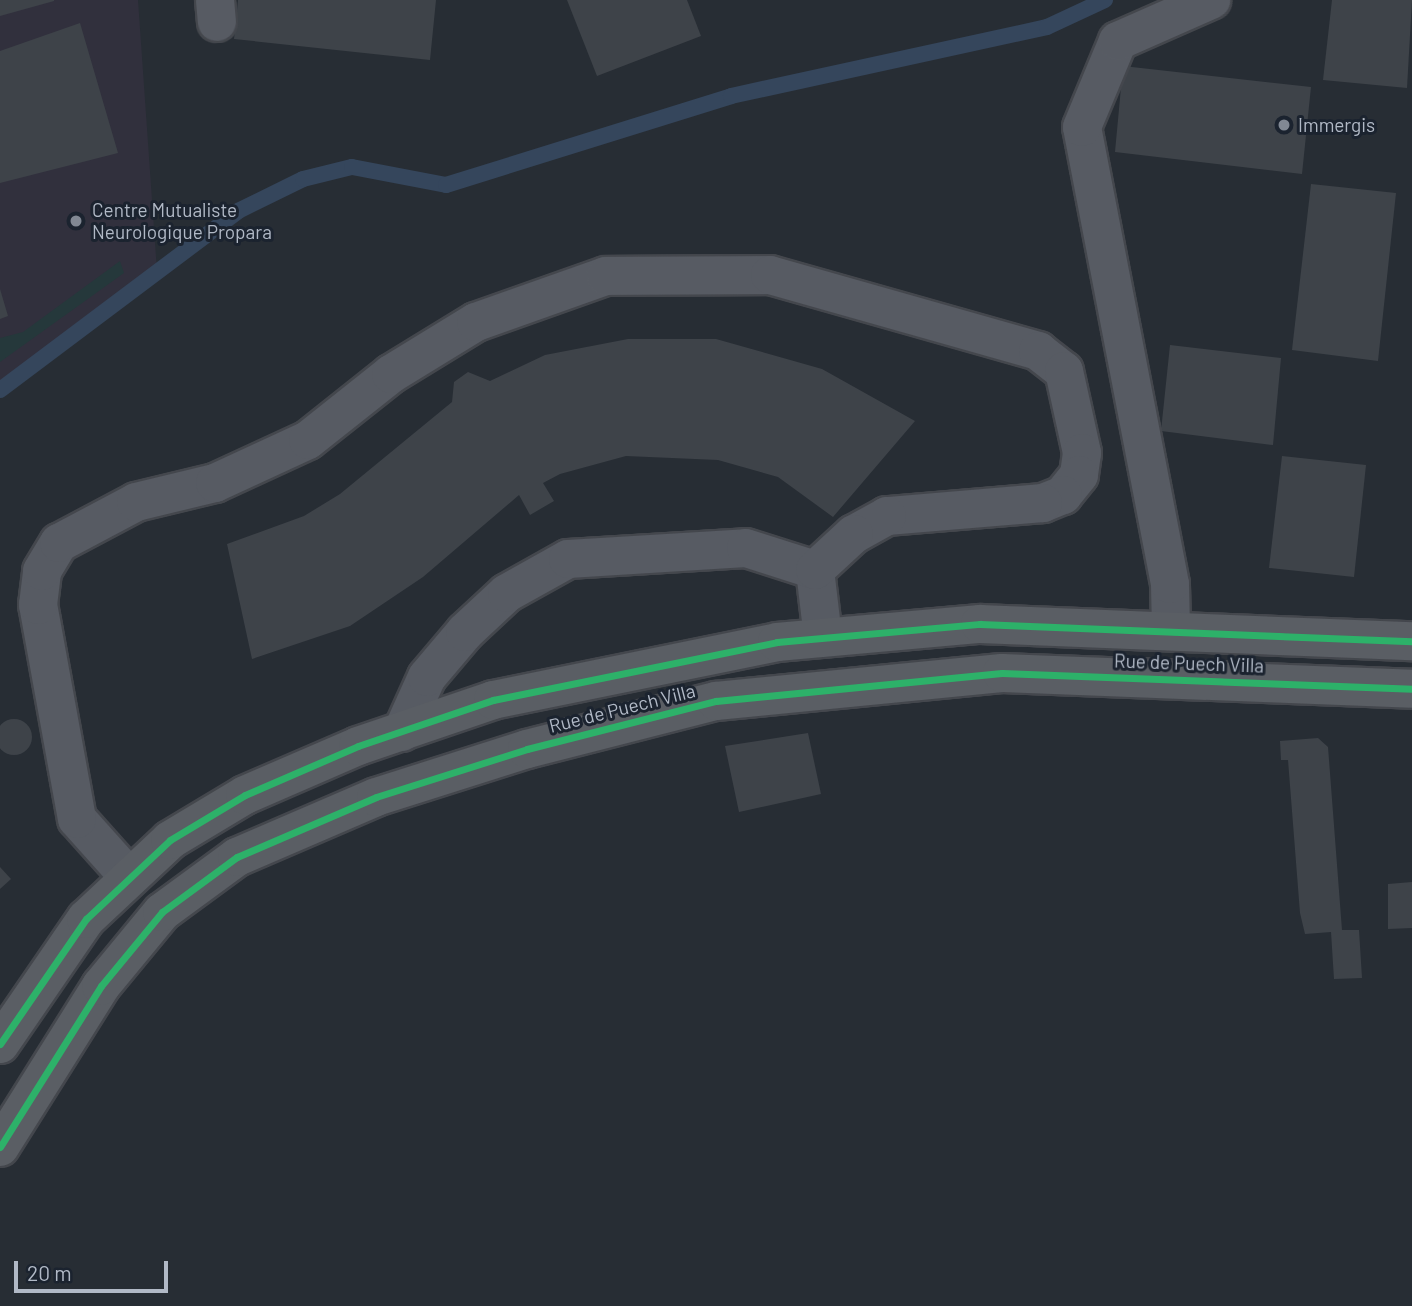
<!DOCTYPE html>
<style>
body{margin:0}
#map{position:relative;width:1412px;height:1306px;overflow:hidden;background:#272d34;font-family:Barlow,sans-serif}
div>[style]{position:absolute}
.medical>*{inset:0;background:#31303d}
.green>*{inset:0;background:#25383b}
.stream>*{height:16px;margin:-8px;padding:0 8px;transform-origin:8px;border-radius:8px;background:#35465c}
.building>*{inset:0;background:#3e4349}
.round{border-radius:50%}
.roads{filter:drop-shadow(2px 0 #44474d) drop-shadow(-2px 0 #44474d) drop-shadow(0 2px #44474d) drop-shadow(0 -2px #44474d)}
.minor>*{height:38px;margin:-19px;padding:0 19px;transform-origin:19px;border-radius:19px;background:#575b63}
.major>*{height:38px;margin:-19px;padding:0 19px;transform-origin:19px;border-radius:19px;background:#5a5e64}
.cycleway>*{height:7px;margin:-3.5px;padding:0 3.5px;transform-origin:3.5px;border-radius:3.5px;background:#2db169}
.dots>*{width:19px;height:19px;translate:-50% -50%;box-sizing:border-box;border:4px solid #1b232f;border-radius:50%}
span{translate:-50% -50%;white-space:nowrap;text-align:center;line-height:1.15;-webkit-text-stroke:6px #1b232f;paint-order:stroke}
.poi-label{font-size:19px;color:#b1b9c6}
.left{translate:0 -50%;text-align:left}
.street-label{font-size:19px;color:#b1b9c6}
.scale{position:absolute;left:14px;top:1261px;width:154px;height:32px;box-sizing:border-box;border:4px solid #b1b9c6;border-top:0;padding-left:9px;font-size:21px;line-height:24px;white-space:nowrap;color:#b1b9c6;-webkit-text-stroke:5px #1b232f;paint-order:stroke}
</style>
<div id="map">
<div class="medical">
<i style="clip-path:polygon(0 0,138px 0,157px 271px,0 382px)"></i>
</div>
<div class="green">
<i style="clip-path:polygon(120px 261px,124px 273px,0 362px,0 338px,23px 332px)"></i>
</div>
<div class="stream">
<i style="left:0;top:390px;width:298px;rotate:-36.9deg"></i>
<i style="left:238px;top:211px;width:72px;rotate:-26.2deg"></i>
<i style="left:303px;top:179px;width:50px;rotate:-13.8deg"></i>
<i style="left:352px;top:167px;width:96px;rotate:10.8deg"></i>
<i style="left:446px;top:185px;width:299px;rotate:-17.3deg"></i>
<i style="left:731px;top:96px;width:323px;rotate:-12.3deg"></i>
<i style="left:1047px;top:27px;width:64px;rotate:-25deg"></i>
</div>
<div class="building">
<i style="clip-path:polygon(0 0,54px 0,54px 1px,0 16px)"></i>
<i style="clip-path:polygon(238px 0,436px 0,430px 60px,234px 39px)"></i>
<i style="clip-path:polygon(567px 0,687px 0,701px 36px,597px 76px)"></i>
<i style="clip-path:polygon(1332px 0,1412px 0,1407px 88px,1323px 80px)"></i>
<i style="clip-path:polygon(80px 23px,118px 153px,0 183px,0 51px)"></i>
<i style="clip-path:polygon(1123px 66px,1311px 87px,1302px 174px,1115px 152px)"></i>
<i style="clip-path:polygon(1311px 184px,1396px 193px,1378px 361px,1292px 350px)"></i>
<i style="clip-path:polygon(0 289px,8px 316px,0 319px)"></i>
<i style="clip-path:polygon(628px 339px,716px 339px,822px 369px,915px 421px,833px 517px,778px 477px,718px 460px,626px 456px,560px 474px,543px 483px,554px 501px,530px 515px,519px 495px,423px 577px,350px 626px,252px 659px,227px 544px,304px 516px,340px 494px,452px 402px,454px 382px,468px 372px,490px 381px,545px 355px)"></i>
<i style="clip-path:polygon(1170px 345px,1281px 358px,1273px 445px,1161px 431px)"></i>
<i style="clip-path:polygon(1282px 456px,1366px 465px,1354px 577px,1269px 568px)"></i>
<i class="round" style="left:-4px;top:719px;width:36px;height:36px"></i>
<i style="clip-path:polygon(808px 733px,821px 794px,739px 812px,725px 746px)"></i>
<i style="clip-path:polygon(1318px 738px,1328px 747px,1342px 930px,1359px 930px,1362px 978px,1334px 979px,1331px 932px,1305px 934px,1300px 913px,1288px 760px,1281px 760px,1280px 741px)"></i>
<i style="clip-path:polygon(0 867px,11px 879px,0 889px)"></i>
<i style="clip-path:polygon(1412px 882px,1412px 928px,1388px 929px,1388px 884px)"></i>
</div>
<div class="roads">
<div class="minor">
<i style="left:215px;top:0;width:22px;rotate:85deg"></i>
<i style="left:815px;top:570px;width:67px;rotate:83.2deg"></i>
<i style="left:1171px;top:629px;width:45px;rotate:-91.3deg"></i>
<i style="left:1170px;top:584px;width:465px;rotate:-100.9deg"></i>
<i style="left:1082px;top:127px;width:93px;rotate:-67.3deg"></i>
<i style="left:1118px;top:41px;width:102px;rotate:-23.8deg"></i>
<i style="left:402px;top:732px;width:60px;rotate:-65.6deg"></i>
<i style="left:427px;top:677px;width:59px;rotate:-49.8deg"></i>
<i style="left:465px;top:632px;width:57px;rotate:-42.9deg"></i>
<i style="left:507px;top:593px;width:70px;rotate:-29.1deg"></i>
<i style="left:568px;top:559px;width:178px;rotate:-3.5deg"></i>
<i style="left:746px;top:548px;width:72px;rotate:17.7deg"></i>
<i style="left:128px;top:876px;width:76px;rotate:-131.8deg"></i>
<i style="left:77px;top:819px;width:218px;rotate:-100.3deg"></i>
<i style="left:38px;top:605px;width:34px;rotate:-83deg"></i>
<i style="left:42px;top:571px;width:33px;rotate:-59deg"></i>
<i style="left:59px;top:543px;width:87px;rotate:-28deg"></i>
<i style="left:136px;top:502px;width:81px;rotate:-13.5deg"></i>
<i style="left:215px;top:483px;width:102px;rotate:-24.8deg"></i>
<i style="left:308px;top:440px;width:106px;rotate:-38.5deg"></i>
<i style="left:391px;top:374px;width:100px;rotate:-31.5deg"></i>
<i style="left:476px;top:322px;width:138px;rotate:-19.5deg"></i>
<i style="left:606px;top:276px;width:164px;rotate:-0.3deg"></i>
<i style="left:770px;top:275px;width:279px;rotate:15.8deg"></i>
<i style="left:1038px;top:351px;width:33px;rotate:38deg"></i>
<i style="left:1064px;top:371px;width:84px;rotate:77.6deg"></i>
<i style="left:1082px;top:453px;width:22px;rotate:98deg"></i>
<i style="left:1079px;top:475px;width:26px;rotate:129deg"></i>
<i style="left:1063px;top:495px;width:22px;rotate:158deg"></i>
<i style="left:1043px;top:503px;width:157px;rotate:175.2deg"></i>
<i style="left:887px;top:516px;width:38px;rotate:151deg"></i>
<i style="left:854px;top:534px;width:53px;rotate:137.3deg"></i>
</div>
<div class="major">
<i style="left:0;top:1044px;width:152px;rotate:-55.5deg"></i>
<i style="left:86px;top:919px;width:115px;rotate:-43.2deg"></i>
<i style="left:170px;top:840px;width:87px;rotate:-31deg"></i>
<i style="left:245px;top:795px;width:123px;rotate:-23.4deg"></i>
<i style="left:358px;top:746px;width:143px;rotate:-18.8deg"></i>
<i style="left:493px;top:700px;width:290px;rotate:-11.5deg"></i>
<i style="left:777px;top:642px;width:204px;rotate:-5.1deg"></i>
<i style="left:980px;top:624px;width:432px;rotate:2.3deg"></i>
<i style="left:0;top:1147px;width:190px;rotate:-57.9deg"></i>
<i style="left:101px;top:986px;width:96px;rotate:-50.5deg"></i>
<i style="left:162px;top:912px;width:93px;rotate:-36.3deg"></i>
<i style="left:237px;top:857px;width:151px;rotate:-23.3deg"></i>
<i style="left:376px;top:797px;width:158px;rotate:-17.6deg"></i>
<i style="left:527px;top:749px;width:195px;rotate:-14.3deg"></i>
<i style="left:716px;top:701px;width:287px;rotate:-5.6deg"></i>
<i style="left:1002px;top:673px;width:410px;rotate:2.2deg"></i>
</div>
</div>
<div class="cycleway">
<i style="left:0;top:1044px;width:152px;rotate:-55.5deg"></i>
<i style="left:86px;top:919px;width:115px;rotate:-43.2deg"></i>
<i style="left:170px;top:840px;width:87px;rotate:-31deg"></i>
<i style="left:245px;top:795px;width:123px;rotate:-23.4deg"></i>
<i style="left:358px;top:746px;width:143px;rotate:-18.8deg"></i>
<i style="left:493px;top:700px;width:290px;rotate:-11.5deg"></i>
<i style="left:777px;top:642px;width:204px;rotate:-5.1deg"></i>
<i style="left:980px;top:624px;width:432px;rotate:2.3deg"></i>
<i style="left:0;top:1147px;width:190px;rotate:-57.9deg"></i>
<i style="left:101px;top:986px;width:96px;rotate:-50.5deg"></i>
<i style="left:162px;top:912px;width:93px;rotate:-36.3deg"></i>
<i style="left:237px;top:857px;width:151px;rotate:-23.3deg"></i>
<i style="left:376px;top:797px;width:158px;rotate:-17.6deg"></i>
<i style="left:527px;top:749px;width:195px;rotate:-14.3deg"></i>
<i style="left:716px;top:701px;width:287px;rotate:-5.6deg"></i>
<i style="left:1002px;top:673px;width:410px;rotate:2.2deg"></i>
</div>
<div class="dots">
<i style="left:1284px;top:125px;background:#818893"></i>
<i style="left:76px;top:221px;background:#818893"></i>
</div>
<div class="poi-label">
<span class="left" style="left:1298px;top:125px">Immergis</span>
<span class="left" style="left:92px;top:221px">Centre Mutualiste<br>Neurologique Propara</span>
</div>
<div class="street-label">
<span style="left:1189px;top:663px;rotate:2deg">Rue de Puech Villa</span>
<span style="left:622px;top:708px;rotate:-14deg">Rue de Puech Villa</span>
</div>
<div class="scale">20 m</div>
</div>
